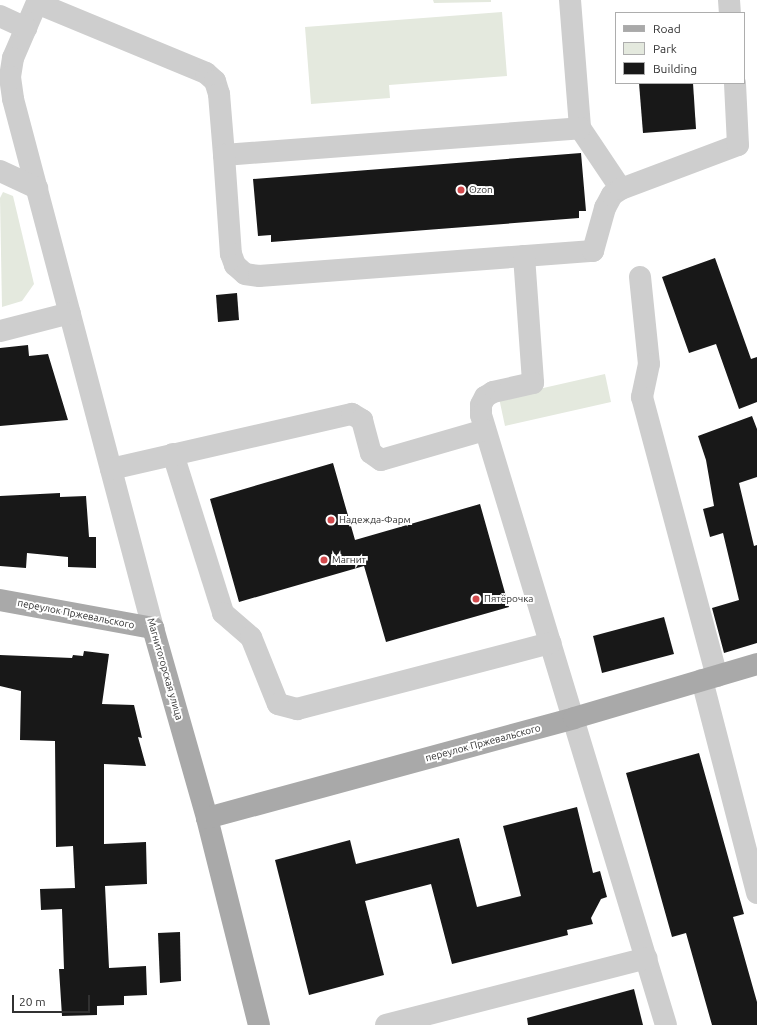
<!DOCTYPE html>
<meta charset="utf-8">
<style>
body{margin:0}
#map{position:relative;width:757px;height:1025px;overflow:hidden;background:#fff;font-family:Ubuntu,sans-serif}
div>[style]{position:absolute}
.green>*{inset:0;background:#e4e9de}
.building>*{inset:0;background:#181818}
.minor>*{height:22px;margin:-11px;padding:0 11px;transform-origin:11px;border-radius:11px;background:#cecece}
.major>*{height:22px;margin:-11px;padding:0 11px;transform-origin:11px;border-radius:11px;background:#a9a9a9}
.dots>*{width:11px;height:11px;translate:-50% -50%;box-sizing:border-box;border:2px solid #fff;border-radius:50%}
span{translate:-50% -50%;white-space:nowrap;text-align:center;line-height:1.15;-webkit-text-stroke:4px #fff;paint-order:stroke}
.poi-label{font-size:10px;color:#313131}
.left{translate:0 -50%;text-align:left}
.street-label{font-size:10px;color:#313131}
.legend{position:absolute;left:615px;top:12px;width:130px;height:72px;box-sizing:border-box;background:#fff;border:1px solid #adadad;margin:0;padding:5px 7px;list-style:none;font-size:12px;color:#313131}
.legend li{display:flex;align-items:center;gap:8px;height:20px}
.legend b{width:20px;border:1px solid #adadad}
.scale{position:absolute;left:12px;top:995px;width:78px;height:18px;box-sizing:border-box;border:2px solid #313131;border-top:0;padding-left:5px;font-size:12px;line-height:14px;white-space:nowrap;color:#313131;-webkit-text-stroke:3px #fff;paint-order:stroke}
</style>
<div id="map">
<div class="green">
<i style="clip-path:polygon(433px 0,491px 0,491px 2px,434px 3px)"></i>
<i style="clip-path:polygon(502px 12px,507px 76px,389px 85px,390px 98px,311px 104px,305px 27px)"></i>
<i style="clip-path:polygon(3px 192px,13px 196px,34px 284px,22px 301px,2px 307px,0 198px)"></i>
<i style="clip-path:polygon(605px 374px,611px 402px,505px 426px,499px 398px)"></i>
</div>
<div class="building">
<i style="clip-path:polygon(639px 83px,693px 83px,696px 129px,643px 133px)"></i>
<i style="clip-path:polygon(581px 153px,586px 211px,579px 211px,579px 218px,271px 242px,271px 235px,258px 236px,253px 179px)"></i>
<i style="clip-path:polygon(715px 258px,751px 359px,757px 357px,757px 402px,739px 409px,716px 344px,689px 353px,662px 277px)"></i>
<i style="clip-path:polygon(237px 293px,239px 320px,218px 322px,216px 295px)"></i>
<i style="clip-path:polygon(28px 345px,29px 356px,48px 354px,68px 420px,0 426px,0 348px)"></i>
<i style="clip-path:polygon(752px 416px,757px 429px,757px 477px,739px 483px,754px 546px,757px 545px,757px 643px,724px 653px,712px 608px,739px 600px,723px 533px,710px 537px,703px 509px,714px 506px,706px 460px,698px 436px)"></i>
<i style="clip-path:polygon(333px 463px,355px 540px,480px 504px,509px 607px,386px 642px,364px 566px,239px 602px,210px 499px)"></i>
<i style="clip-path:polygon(60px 493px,60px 497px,86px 496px,89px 537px,96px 537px,96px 568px,68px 567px,68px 557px,27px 553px,26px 568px,0 566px,0 496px)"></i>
<i style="clip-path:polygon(664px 617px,674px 654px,602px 673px,593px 636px)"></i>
<i style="clip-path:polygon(84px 651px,109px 654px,102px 704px,134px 705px,142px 738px,138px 737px,146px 766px,104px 764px,104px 844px,146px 842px,147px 884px,105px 886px,109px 968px,146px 966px,147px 995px,124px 996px,124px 1005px,97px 1006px,97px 1015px,62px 1016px,59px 969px,64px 969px,62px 909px,41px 910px,40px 889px,75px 888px,73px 846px,56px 847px,55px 741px,20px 740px,21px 691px,0 686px,0 655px,72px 658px,73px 655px,83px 656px)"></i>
<i style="clip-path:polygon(699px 753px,744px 914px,733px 917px,757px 1002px,757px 1025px,712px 1025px,686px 933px,672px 937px,626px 773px)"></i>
<i style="clip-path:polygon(577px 807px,593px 873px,600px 871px,607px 897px,601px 899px,591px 918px,593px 924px,567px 930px,568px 935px,452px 964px,431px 884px,365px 901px,384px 975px,309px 995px,275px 860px,350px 840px,356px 864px,459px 838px,477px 907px,521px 896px,503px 826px)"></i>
<i style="clip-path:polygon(180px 932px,181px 981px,160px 983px,158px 933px)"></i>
<i style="clip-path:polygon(634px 989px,643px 1025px,528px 1025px,527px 1018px)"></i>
</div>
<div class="minor">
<i style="left:38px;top:0;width:63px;rotate:113.3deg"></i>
<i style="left:13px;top:58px;width:19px;rotate:99deg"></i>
<i style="left:10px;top:77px;width:22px;rotate:82deg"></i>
<i style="left:13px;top:99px;width:547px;rotate:75.18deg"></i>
<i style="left:570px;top:0;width:128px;rotate:85.5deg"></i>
<i style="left:580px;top:128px;width:73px;rotate:56.1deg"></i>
<i style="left:729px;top:0;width:13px;rotate:86deg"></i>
<i style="left:37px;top:3px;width:183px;rotate:22.5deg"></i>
<i style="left:206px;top:73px;width:12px;rotate:42deg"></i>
<i style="left:215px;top:81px;width:14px;rotate:73deg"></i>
<i style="left:219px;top:94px;width:61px;rotate:85.3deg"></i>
<i style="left:224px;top:155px;width:357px;rotate:-4.3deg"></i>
<i style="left:0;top:16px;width:29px;rotate:25deg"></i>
<i style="left:224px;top:155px;width:99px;rotate:86deg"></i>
<i style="left:231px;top:254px;width:12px;rotate:70deg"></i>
<i style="left:235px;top:265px;width:13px;rotate:42deg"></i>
<i style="left:245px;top:274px;width:14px;rotate:8deg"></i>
<i style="left:259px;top:276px;width:335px;rotate:-4.3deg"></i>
<i style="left:593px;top:251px;width:45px;rotate:-74.4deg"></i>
<i style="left:605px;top:208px;width:15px;rotate:-62deg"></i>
<i style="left:612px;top:195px;width:11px;rotate:-34deg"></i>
<i style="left:621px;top:189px;width:125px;rotate:-20.6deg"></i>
<i style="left:738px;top:145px;width:62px;rotate:-92.8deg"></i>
<i style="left:0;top:171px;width:41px;rotate:24.7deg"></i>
<i style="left:524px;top:256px;width:127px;rotate:85.9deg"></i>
<i style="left:533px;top:383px;width:41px;rotate:167.3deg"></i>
<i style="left:493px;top:392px;width:9px;rotate:148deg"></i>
<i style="left:485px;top:397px;width:9px;rotate:117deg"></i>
<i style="left:481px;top:405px;width:10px;rotate:90deg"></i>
<i style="left:481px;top:415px;width:637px;rotate:73.13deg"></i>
<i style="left:640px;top:277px;width:87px;rotate:84.1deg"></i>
<i style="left:649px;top:364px;width:34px;rotate:102deg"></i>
<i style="left:642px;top:397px;width:289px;rotate:75deg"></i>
<i style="left:0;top:331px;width:72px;rotate:-14.4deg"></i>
<i style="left:173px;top:454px;width:167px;rotate:72.5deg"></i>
<i style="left:223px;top:613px;width:37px;rotate:41deg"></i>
<i style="left:251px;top:637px;width:72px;rotate:68.1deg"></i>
<i style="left:278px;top:704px;width:20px;rotate:15deg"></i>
<i style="left:297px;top:709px;width:262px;rotate:-14.6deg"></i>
<i style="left:111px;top:469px;width:247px;rotate:-12.9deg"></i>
<i style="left:352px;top:414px;width:12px;rotate:31deg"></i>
<i style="left:362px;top:420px;width:34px;rotate:75deg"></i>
<i style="left:371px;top:453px;width:12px;rotate:35deg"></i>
<i style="left:381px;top:460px;width:108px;rotate:-16.1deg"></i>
<i style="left:702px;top:680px;width:220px;rotate:75.5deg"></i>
<i style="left:386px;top:1025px;width:269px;rotate:-14.4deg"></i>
</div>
<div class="major">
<i style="left:0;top:600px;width:156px;rotate:10.4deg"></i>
<i style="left:153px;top:628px;width:198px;rotate:74.1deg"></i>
<i style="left:207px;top:818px;width:213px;rotate:75.9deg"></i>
<i style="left:207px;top:818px;width:380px;rotate:-15.2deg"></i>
<i style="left:574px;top:718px;width:191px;rotate:-16.4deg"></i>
</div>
<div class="dots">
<i style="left:461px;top:190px;background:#d24a4d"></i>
<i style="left:331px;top:520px;background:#d24a4d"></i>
<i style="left:324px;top:560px;background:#d24a4d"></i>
<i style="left:476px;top:599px;background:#d24a4d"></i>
</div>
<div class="poi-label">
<span class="left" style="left:469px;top:190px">Ozon</span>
<span class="left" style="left:339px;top:520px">Надежда-Фарм</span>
<span class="left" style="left:332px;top:560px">Магнит</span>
<span class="left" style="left:484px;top:599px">Пятёрочка</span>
</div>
<div class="street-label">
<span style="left:76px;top:614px;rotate:11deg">переулок Пржевальского</span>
<span style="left:165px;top:669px;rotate:74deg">Магнитогорская улица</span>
<span style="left:483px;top:743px;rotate:-15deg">переулок Пржевальского</span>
</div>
<ul class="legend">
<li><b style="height:5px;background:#a9a9a9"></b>Road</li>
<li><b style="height:11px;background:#e4e9de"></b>Park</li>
<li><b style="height:11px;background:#181818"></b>Building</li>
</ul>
<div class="scale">20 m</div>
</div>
